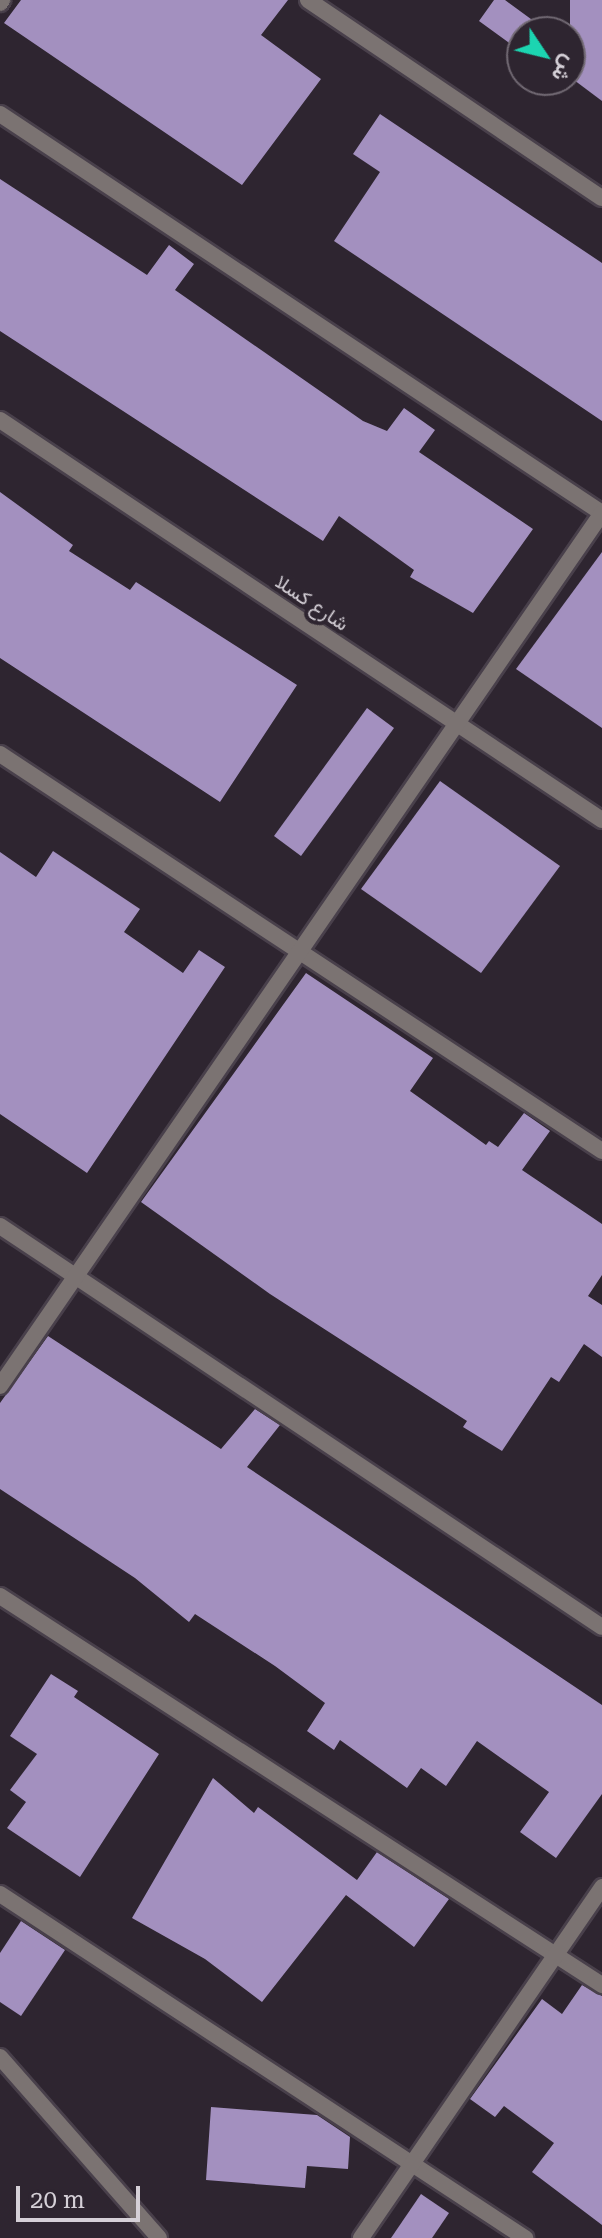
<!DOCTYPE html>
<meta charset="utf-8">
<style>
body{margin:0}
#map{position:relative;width:602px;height:2238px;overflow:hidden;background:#2e2530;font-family:"Roboto Serif",Vazirmatn,serif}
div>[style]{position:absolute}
.building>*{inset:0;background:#a390bf}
.roads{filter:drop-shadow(2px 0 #49404b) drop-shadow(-2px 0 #49404b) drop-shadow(0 2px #49404b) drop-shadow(0 -2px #49404b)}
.minor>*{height:16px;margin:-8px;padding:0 8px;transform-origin:8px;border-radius:8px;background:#7b7372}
span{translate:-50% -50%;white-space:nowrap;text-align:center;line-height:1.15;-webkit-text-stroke:8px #2e2530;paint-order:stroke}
.street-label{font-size:20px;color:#d5d0d7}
.north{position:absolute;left:506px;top:16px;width:80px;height:80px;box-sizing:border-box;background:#2e2530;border:2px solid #716973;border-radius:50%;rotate:125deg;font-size:22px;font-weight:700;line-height:32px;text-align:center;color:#d5d0d7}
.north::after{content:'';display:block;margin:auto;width:28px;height:36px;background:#1cd5b1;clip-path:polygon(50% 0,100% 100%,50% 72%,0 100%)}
.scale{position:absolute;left:16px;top:2186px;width:124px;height:36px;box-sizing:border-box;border:4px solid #d5d0d7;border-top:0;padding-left:10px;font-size:24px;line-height:28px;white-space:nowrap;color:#d5d0d7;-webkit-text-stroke:6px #2e2530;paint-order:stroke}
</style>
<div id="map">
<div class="building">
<i style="clip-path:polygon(21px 0,288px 0,261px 35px,321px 79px,242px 185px,4px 23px)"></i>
<i style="clip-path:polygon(494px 0,505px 0,535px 22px,522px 32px,516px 48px,479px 21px)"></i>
<i style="clip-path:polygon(570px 0,602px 0,602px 101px,570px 77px)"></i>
<i style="clip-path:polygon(380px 114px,602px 263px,602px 421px,334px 241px,380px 172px,353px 154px)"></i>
<i style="clip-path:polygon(0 179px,147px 275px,169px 245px,194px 264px,175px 290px,363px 421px,387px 431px,404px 408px,435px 430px,419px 452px,533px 529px,473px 613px,410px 577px,414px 570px,339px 516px,323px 541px,0 331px)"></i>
<i style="clip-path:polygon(0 492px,73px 545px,69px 551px,130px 590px,136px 582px,297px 685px,220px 802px,0 658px)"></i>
<i style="clip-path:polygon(602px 552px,602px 728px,516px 669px)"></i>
<i style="clip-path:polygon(367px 708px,394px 728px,301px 856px,274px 836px)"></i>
<i style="clip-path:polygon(440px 781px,560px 866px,481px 973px,361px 889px)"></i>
<i style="clip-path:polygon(53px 851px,140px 909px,124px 932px,183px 973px,199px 950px,225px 967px,87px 1173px,0 1114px,0 852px,36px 877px)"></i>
<i style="clip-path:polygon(306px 973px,433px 1058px,410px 1091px,486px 1145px,489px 1141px,498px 1147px,524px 1113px,550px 1131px,522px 1170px,602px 1224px,602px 1275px,588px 1296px,602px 1305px,602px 1357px,584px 1344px,559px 1382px,551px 1377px,502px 1451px,463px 1427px,467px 1421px,270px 1294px,141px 1202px)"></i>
<i style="clip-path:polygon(48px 1336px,221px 1449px,255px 1409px,280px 1425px,247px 1467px,602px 1705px,602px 1794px,556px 1858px,520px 1832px,549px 1792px,477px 1741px,446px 1786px,421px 1768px,407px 1788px,340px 1740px,334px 1750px,307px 1731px,325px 1703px,275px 1666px,195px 1614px,189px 1622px,135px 1578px,0 1489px,0 1403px)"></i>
<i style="clip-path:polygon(51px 1674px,78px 1691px,74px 1697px,159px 1754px,80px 1877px,7px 1828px,26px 1802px,10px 1790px,37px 1754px,10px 1736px)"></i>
<i style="clip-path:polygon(213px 1778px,254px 1813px,258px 1807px,357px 1880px,377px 1852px,449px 1899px,414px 1947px,346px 1895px,262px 2002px,205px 1959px,132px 1918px)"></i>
<i style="clip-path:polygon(21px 1921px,65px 1950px,21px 2016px,0 2002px,0 1953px)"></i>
<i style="clip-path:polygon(582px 1985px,602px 1996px,602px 2225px,532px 2172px,554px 2143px,504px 2106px,495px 2117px,470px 2099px,542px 1999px,562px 2014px)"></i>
<i style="clip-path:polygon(211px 2107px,317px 2115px,350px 2137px,348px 2169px,307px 2166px,305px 2188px,206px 2180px)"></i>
<i style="clip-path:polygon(421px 2194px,449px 2213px,432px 2238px,391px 2238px)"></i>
</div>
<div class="roads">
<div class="minor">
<i style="left:308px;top:0;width:354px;rotate:34deg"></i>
<i style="left:0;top:3px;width:4px;rotate:-56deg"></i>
<i style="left:0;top:114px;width:722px;rotate:33.54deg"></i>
<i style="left:0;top:420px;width:723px;rotate:33.6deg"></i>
<i style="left:0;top:754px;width:721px;rotate:33.4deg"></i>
<i style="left:0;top:1226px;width:723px;rotate:33.67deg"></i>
<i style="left:0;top:1386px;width:1060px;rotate:-55.41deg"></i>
<i style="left:0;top:1596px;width:717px;rotate:32.87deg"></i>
<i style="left:0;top:1894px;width:628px;rotate:33.23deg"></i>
<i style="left:0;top:2057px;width:241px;rotate:48.7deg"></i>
<i style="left:361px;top:2238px;width:426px;rotate:-55.5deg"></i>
</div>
</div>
<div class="street-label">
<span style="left:312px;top:603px;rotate:34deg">شارع كسلا</span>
</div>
<div class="north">ش</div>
<div class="scale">20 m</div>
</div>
